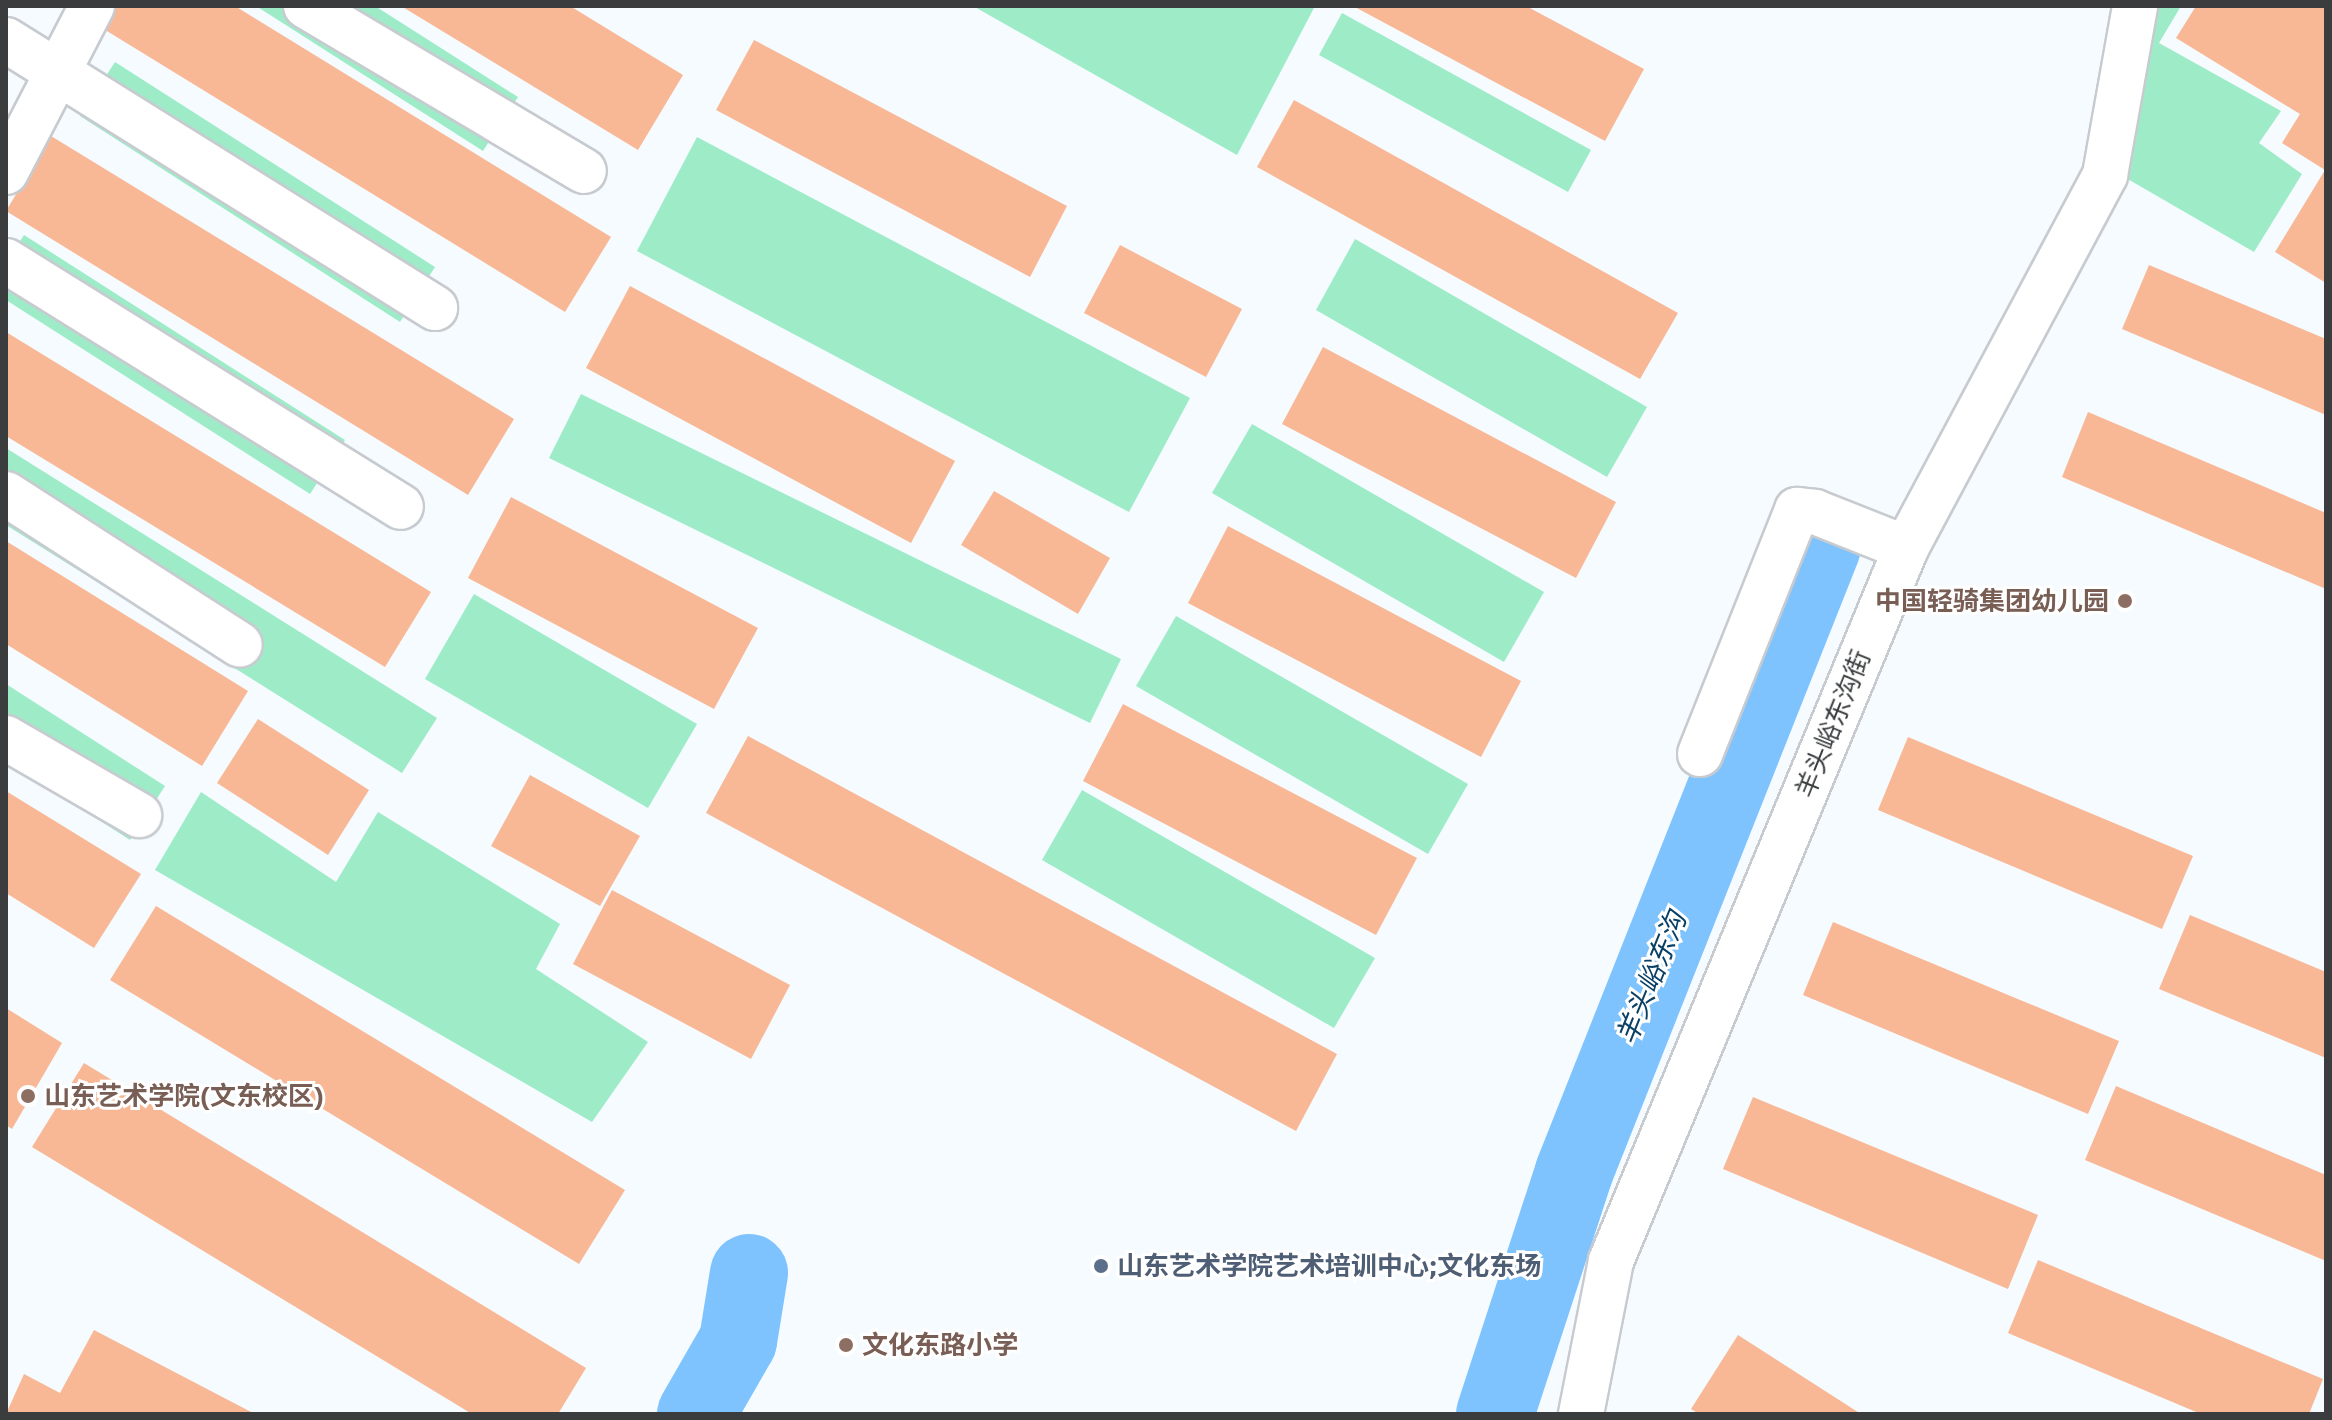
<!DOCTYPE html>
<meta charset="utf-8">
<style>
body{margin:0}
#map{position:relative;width:2332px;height:1420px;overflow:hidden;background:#f5fbff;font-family:"Golos Text","Noto Sans SC",sans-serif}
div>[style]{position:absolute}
.green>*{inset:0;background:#9decc7}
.river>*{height:78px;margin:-39px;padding:0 39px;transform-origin:39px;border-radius:39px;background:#7ec3fe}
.building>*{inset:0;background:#f8b896}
.roads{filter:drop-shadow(2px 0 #c7cbd0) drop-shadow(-2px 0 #c7cbd0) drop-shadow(0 2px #c7cbd0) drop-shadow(0 -2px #c7cbd0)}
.minor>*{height:44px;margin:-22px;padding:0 22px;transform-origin:22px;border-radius:22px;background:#fff}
.dots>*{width:22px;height:22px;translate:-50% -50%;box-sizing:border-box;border:4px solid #fff;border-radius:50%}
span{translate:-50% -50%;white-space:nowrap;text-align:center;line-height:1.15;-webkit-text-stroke:6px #fff;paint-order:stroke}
.education-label{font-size:26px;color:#785e54;font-weight:700}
.right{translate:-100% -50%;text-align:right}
.left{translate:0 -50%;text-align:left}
.street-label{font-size:26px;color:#3a3c3e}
.service-label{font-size:26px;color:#4e5e75;font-weight:700}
.water-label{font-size:28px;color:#0a4066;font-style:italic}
.frame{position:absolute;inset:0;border:8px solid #3a3c3e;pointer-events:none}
</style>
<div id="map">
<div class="green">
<i style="clip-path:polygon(256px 6px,375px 6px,518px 97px,483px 151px)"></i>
<i style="clip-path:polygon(973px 6px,1315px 6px,1237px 155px)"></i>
<i style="clip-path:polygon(2150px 6px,2181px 6px,2159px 43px,2281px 111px,2259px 143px,2302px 174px,2254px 252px,2119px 174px)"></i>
<i style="clip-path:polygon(1342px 13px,1591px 150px,1568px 192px,1319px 55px)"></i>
<i style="clip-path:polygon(115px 62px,435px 267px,400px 322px,80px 116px)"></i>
<i style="clip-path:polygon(697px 137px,1190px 398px,1129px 512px,637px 251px)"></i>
<i style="clip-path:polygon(24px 235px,345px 440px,310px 494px,6px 300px,6px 263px)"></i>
<i style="clip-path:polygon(1355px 239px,1647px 407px,1607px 477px,1316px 310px)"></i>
<i style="clip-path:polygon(581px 394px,1121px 659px,1090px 723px,549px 458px)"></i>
<i style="clip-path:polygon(1252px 424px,1544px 592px,1504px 662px,1212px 493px)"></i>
<i style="clip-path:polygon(6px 448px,437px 718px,402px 773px,6px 525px)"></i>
<i style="clip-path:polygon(474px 594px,697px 724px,648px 808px,425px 679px)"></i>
<i style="clip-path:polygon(1176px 616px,1468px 784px,1428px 854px,1136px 686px)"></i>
<i style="clip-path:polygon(6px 684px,165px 786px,130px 840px,6px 760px)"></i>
<i style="clip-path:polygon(1082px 790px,1375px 958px,1334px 1028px,1042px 860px)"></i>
<i style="clip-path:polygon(201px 792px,336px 882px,378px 812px,560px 924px,536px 969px,648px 1042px,592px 1122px,155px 870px)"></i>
</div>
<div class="river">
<i style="left:696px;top:1414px;width:84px;rotate:-60.1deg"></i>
<i style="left:738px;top:1341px;width:69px;rotate:-80.8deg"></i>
<i style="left:1495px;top:1414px;width:255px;rotate:-71.9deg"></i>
<i style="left:1574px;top:1172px;width:672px;rotate:-68.36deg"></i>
</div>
<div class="building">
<i style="clip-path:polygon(115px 6px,235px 6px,611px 237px,565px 312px,102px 28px)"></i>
<i style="clip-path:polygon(401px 6px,570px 6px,683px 75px,638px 150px)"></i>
<i style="clip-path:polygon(1353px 6px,1526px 6px,1644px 69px,1605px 141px)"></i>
<i style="clip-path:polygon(2196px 6px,2326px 6px,2326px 283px,2275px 252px,2325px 170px,2282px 143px,2300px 114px,2176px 38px)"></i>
<i style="clip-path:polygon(754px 40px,1067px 206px,1030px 277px,716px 110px)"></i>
<i style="clip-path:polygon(1294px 100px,1678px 313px,1640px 379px,1257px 167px)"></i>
<i style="clip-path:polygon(51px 136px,514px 419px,468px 495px,6px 211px)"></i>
<i style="clip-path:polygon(1120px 245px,1242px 309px,1206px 377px,1084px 313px)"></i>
<i style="clip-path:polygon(2149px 265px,2326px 339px,2326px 415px,2122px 329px)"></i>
<i style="clip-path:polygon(630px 286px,955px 461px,911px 543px,586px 368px)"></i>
<i style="clip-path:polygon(6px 332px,431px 592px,385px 667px,6px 436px)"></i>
<i style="clip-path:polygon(1323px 347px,1616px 502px,1576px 578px,1282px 424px)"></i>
<i style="clip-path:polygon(2088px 412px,2326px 513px,2326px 589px,2062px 477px)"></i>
<i style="clip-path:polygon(994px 491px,1110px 558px,1078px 614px,961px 545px)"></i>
<i style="clip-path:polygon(511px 497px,758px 628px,714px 709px,468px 578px)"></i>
<i style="clip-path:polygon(1228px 526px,1521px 681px,1481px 757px,1188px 603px)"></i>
<i style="clip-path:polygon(6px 541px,248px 691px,202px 766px,6px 644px)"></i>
<i style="clip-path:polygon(1123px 704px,1417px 858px,1376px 935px,1083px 781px)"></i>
<i style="clip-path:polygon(258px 719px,369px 790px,328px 855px,217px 783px)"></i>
<i style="clip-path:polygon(748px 736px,1337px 1054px,1296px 1131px,706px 813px)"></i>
<i style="clip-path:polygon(1908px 737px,2193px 856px,2162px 929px,1878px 810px)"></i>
<i style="clip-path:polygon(530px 775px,640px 836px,600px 906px,491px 846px)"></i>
<i style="clip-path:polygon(6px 791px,141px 874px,94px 948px,6px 893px)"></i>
<i style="clip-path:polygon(612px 890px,790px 985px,751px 1059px,573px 964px)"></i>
<i style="clip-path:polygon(156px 906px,625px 1190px,579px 1264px,110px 980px)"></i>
<i style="clip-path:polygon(2190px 915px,2326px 972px,2326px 1058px,2159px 989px)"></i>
<i style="clip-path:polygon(1833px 922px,2119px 1041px,2088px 1114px,1803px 995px)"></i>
<i style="clip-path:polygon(6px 1008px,62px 1043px,12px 1129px,6px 1125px)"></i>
<i style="clip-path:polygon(84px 1063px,586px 1368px,558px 1414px,472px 1414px,32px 1147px)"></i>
<i style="clip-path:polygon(2116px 1086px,2326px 1175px,2326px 1261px,2085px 1160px)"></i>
<i style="clip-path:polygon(1753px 1097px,2038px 1215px,2008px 1289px,1723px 1169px)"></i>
<i style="clip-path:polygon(2038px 1260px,2323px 1379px,2309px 1414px,2201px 1414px,2008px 1333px)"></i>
<i style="clip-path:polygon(94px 1330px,255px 1414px,6px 1414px,24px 1374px,60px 1393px)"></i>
<i style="clip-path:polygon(1738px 1335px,1861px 1414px,1699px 1414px,1691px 1409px)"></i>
</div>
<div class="roads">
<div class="minor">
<i style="left:306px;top:6px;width:323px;rotate:30.7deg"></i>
<i style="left:6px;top:40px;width:506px;rotate:31.99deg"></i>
<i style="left:6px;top:172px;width:187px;rotate:-62.6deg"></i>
<i style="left:6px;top:261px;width:465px;rotate:31.9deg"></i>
<i style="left:6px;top:494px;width:278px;rotate:32.8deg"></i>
<i style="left:6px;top:738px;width:154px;rotate:30.1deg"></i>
<i style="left:1700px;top:754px;width:263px;rotate:-68.3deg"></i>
<i style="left:1797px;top:510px;width:18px;rotate:6deg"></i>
<i style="left:1815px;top:512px;width:98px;rotate:21.6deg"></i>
<i style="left:1581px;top:1414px;width:156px;rotate:-78.9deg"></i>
<i style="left:1611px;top:1261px;width:772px;rotate:-67.52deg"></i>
<i style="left:1906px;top:548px;width:423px;rotate:-61.9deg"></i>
<i style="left:2105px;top:175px;width:172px;rotate:-79.9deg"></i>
</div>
</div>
<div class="dots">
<i style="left:2125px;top:601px;background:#8d6e63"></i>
<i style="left:28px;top:1096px;background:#8d6e63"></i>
<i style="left:1101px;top:1266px;background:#5c6f8a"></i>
<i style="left:846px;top:1345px;background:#8d6e63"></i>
</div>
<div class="education-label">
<span class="right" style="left:2109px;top:601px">中国轻骑集团幼儿园</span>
<span class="left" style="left:44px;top:1096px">山东艺术学院(文东校区)</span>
<span class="left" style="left:862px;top:1345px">文化东路小学</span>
</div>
<div class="street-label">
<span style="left:1833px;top:724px;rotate:-68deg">羊头峪东沟街</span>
</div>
<div class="service-label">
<span class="left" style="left:1117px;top:1266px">山东艺术学院艺术培训中心;文化东场</span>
</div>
<div class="water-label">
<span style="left:1651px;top:978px;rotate:-68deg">羊头峪东沟</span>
</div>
<div class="frame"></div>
</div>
